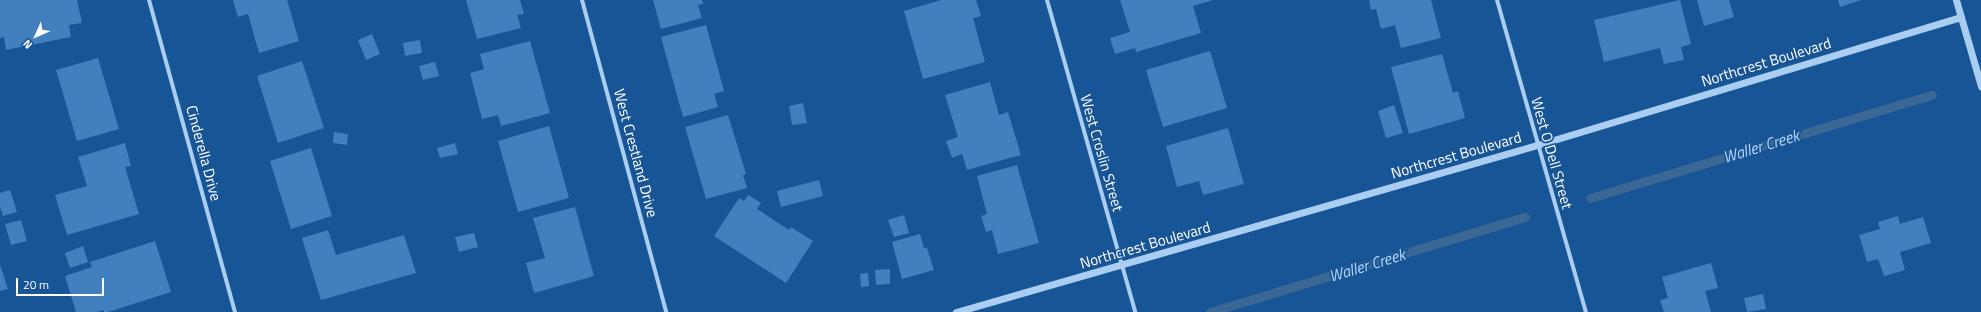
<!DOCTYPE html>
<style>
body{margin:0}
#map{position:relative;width:1981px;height:312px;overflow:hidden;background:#185596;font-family:"Titillium Web",sans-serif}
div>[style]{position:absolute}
.stream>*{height:9px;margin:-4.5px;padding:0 4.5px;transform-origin:4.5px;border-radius:4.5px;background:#3b6795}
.building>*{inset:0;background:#417fbd}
.minor>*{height:4px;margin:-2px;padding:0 2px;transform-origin:2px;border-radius:2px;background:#aacef1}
.tertiary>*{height:7px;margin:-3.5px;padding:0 3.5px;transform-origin:3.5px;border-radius:3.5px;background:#aacef1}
span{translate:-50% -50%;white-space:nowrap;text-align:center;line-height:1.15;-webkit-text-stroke:3.5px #185596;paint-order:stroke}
.street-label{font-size:15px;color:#fff}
.water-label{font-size:16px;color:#b7d7f7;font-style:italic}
.north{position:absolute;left:16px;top:16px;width:40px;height:40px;-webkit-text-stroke:3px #185596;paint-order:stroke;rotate:225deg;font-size:11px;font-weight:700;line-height:16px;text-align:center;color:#fff}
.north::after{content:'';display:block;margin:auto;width:14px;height:18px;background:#fff;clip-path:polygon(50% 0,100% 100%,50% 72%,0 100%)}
.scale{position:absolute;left:16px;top:278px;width:88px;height:18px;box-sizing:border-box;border:2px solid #fff;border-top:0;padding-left:5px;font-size:12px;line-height:14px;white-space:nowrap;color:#fff;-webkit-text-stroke:3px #185596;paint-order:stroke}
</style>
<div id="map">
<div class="stream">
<i style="left:1590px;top:198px;width:357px;rotate:-16.8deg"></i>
<i style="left:1210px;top:312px;width:329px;rotate:-16.8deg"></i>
</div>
<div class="building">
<i style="clip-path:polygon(0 0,77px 0,82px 23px,69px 25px,71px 37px,6px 50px,4px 37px,0 38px)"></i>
<i style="clip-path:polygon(233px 0,287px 0,299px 41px,259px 53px,248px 14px,238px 17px)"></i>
<i style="clip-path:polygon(466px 0,520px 0,524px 14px,517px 15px,521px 28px,477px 39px)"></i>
<i style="clip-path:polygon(653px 0,702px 0,703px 4px,698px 5px,702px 18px,661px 29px)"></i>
<i style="clip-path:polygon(941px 0,976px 0,981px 16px,973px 18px,985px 62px,923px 79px,904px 11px)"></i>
<i style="clip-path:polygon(1120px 0,1213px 0,1193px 6px,1201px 33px,1136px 52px,1135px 48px,1115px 54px,1110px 38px,1130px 32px)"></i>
<i style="clip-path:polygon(1369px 0,1431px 0,1441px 38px,1401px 48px,1395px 25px,1381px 29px,1376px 9px,1371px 10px)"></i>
<i style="clip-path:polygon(1680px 0,1691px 44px,1681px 47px,1684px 60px,1664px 64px,1660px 48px,1604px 62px,1594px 20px)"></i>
<i style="clip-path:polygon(1697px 0,1729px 0,1734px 17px,1704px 26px)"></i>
<i style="clip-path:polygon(1838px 0,1861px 0,1840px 7px)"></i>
<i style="clip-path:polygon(706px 25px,724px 91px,714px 94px,718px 107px,683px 117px,661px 37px)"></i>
<i style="clip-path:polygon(372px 34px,380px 54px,366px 60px,358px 40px)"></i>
<i style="clip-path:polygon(420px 40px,422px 53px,405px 56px,403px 43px)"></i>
<i style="clip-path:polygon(530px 41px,550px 113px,501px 126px,498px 115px,482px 119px,470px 73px,484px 69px,480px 54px)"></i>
<i style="clip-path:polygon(1210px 51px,1227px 108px,1163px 127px,1146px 70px)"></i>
<i style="clip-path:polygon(1442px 54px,1453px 93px,1458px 91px,1465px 118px,1409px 134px,1391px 67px)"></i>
<i style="clip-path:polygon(98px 58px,119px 129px,77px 141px,56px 70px)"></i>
<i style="clip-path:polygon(302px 61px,324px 128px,278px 143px,257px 76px)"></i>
<i style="clip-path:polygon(435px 62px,439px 76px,423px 80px,419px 66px)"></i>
<i style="clip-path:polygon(990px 82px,999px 115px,1008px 112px,1021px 155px,967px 170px,962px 154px,952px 158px,946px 141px,958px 137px,945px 95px)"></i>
<i style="clip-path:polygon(803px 103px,807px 123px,792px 125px,789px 106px)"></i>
<i style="clip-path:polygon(1394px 105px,1403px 133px,1386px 138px,1378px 111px)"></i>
<i style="clip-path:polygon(728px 115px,746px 174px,743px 175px,747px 188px,706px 199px,685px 127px)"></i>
<i style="clip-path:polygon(549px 126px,569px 198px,518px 212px,498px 141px)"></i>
<i style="clip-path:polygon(1228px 128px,1244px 184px,1203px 195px,1199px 181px,1177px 187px,1166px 146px)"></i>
<i style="clip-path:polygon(334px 132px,348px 134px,347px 145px,333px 143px)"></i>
<i style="clip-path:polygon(125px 143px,131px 166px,125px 167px,139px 214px,67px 235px,55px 195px,87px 186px,78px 157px)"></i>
<i style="clip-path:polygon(455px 143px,458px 154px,440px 158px,437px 148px)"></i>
<i style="clip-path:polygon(311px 148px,332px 216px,291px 229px,270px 161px)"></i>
<i style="clip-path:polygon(1017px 165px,1039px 243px,998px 254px,992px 230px,986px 232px,981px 216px,987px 214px,977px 176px)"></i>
<i style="clip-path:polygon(819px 180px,823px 196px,781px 207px,777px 191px)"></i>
<i style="clip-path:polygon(10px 190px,17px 212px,3px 216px,0 207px,0 193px)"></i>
<i style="clip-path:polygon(748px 195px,761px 203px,757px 209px,789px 230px,791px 227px,813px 241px,786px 283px,714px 236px,739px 198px,744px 201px)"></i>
<i style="clip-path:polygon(575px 207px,594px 276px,534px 293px,526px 263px,545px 258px,533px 218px)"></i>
<i style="clip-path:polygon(904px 215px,909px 233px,894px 237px,888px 220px)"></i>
<i style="clip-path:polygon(1898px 216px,1900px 224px,1923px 217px,1931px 243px,1900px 252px,1905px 270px,1884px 276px,1878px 259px,1867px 262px,1859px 235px,1880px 229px,1878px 222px)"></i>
<i style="clip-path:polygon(21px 220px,27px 241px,11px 245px,5px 224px)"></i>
<i style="clip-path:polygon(328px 230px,336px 255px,404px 235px,416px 273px,321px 300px,302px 238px)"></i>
<i style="clip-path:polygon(474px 233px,478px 247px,459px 252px,455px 237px)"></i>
<i style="clip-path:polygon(920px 234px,924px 248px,927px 248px,934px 270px,902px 279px,892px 242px)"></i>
<i style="clip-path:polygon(155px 241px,171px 292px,108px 312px,104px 312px,104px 310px,96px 312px,76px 312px,65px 276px,92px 267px,90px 262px)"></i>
<i style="clip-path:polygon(83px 246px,88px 262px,70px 268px,65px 253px)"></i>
<i style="clip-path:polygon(1711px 263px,1718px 288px,1705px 291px,1711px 312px,1664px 312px,1660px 300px,1668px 298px,1662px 277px)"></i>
<i style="clip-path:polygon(0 265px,8px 289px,0 291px)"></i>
<i style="clip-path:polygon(890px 269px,890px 284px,876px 285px,875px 270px)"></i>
<i style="clip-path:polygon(868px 273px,869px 286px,861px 287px,860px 274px)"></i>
<i style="clip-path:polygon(1763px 294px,1766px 309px,1747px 312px,1744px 298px)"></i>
</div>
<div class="minor">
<i style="left:149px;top:0;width:324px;rotate:74.6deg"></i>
<i style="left:582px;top:0;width:323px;rotate:74.9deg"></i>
<i style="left:1047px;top:0;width:324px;rotate:74.2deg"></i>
<i style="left:1497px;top:0;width:324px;rotate:74.1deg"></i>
</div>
<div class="tertiary">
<i style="left:1956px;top:0;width:90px;rotate:73.8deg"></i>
<i style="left:956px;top:312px;width:605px;rotate:-16.04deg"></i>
<i style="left:1537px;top:145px;width:443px;rotate:-16.8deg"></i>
</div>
<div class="street-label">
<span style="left:1766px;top:62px;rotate:-17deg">Northcrest Boulevard</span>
<span style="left:204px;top:153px;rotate:75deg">Cinderella Drive</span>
<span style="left:636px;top:153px;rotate:75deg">West Crestland Drive</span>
<span style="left:1102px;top:153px;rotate:74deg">West Croslin Street</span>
<span style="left:1552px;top:153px;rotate:74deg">West O Dell Street</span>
<span style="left:1456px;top:155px;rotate:-16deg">Northcrest Boulevard</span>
<span style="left:1145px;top:245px;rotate:-16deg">Northcrest Boulevard</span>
</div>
<div class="water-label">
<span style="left:1761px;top:146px;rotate:-17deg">Waller Creek</span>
<span style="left:1367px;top:265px;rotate:-17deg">Waller Creek</span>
</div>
<div class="north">N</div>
<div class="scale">20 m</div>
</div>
